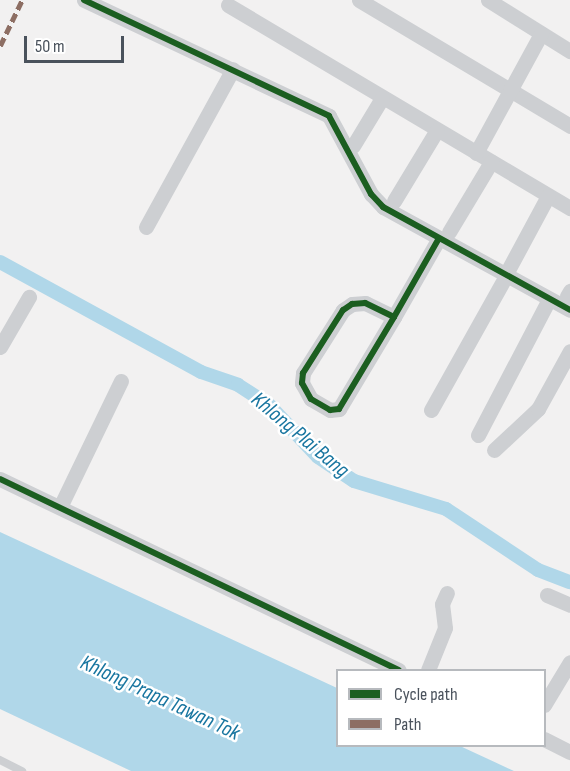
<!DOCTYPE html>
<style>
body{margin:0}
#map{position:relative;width:570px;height:771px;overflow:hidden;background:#f2f1f1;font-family:"Sofia Sans Condensed",sans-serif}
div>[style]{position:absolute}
.water>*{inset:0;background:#b0d7e9}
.canal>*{height:14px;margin:-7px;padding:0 7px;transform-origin:7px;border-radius:7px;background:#b0d7e9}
.service>*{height:8px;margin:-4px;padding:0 4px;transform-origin:4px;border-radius:4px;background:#cdcfd2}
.minor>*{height:15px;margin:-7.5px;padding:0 7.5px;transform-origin:7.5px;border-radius:7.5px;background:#cdcfd2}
.quiet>*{height:4.5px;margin-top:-2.25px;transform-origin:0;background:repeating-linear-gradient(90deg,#8d6e63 0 9px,transparent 0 13.5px)}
.cycleway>*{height:6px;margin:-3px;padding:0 3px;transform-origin:3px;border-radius:3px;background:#1b5e20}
span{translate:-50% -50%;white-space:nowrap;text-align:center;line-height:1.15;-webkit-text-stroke:5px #fff;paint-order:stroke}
.water-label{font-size:22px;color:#1976a0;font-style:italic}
.legend{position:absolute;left:336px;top:669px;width:210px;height:78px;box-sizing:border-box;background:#fff;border:2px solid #b7babe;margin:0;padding:8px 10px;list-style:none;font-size:18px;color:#4a525c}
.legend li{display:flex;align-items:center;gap:12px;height:30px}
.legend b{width:30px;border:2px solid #b7babe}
.scale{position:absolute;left:24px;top:36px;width:100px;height:27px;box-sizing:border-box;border:3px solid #4a525c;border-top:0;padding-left:8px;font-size:18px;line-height:21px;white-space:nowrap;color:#4a525c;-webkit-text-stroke:4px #fff;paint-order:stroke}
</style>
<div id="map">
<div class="water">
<i style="clip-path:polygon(0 532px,337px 688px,338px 746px,460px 746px,514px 771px,131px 771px,0 709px)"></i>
</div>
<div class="canal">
<i style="left:0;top:262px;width:229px;rotate:28.7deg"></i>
<i style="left:201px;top:372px;width:39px;rotate:19deg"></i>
<i style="left:238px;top:385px;width:38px;rotate:33deg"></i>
<i style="left:270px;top:406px;width:70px;rotate:46.7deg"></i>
<i style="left:318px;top:457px;width:43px;rotate:33.7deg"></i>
<i style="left:354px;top:481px;width:96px;rotate:16.9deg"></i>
<i style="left:446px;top:509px;width:110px;rotate:33.5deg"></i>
<i style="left:538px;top:570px;width:34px;rotate:21deg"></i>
</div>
<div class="service">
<i style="left:0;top:760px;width:25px;rotate:27deg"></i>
</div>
<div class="minor">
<i style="left:84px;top:0;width:271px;rotate:25.3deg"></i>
<i style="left:329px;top:116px;width:89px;rotate:61.7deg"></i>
<i style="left:371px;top:194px;width:18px;rotate:47deg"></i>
<i style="left:383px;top:207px;width:213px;rotate:28.8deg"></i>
<i style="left:359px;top:0;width:246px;rotate:30.8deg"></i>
<i style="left:488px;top:0;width:97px;rotate:31.9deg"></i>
<i style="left:228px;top:5px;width:398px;rotate:30.7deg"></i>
<i style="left:353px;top:146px;width:56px;rotate:-58.9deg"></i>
<i style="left:476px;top:153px;width:136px;rotate:-61.4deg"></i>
<i style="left:394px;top:201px;width:83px;rotate:-58.8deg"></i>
<i style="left:146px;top:227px;width:180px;rotate:-61.2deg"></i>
<i style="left:449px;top:232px;width:82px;rotate:-59deg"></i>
<i style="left:507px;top:272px;width:86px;rotate:-61.7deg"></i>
<i style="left:567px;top:296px;width:6px;rotate:-59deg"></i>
<i style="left:394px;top:317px;width:32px;rotate:-154deg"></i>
<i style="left:365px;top:303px;width:13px;rotate:176deg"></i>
<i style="left:352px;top:304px;width:11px;rotate:146deg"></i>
<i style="left:343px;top:310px;width:75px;rotate:122.4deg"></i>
<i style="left:303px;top:373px;width:10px;rotate:96deg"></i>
<i style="left:302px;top:383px;width:18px;rotate:61deg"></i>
<i style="left:311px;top:399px;width:22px;rotate:30deg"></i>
<i style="left:330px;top:410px;width:9px;rotate:-6deg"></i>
<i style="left:339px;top:409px;width:107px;rotate:-59.1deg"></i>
<i style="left:394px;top:317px;width:89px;rotate:-60.3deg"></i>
<i style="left:0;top:347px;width:58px;rotate:-59.9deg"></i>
<i style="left:431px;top:410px;width:154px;rotate:-60.8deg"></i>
<i style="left:478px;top:435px;width:153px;rotate:-62.4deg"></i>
<i style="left:494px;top:450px;width:60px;rotate:-43deg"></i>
<i style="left:538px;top:409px;width:66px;rotate:-61.1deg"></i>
<i style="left:0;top:479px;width:442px;rotate:25.6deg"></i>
<i style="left:60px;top:507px;width:140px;rotate:-64.2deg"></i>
<i style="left:547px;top:595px;width:25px;rotate:23deg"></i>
<i style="left:428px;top:670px;width:45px;rotate:-68deg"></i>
<i style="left:445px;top:628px;width:24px;rotate:-97deg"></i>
<i style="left:442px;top:604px;width:12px;rotate:-66deg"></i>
<i style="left:544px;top:705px;width:50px;rotate:-58.8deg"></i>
<i style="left:544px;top:739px;width:29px;rotate:27deg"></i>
</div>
<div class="quiet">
<i style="left:0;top:46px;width:51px;rotate:-64.4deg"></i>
</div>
<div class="cycleway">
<i style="left:84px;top:0;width:271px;rotate:25.3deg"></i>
<i style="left:329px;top:116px;width:89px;rotate:61.7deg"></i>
<i style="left:371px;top:194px;width:18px;rotate:47deg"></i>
<i style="left:383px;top:207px;width:213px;rotate:28.8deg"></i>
<i style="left:394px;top:317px;width:32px;rotate:-154deg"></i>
<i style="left:365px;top:303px;width:13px;rotate:176deg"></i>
<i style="left:352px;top:304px;width:11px;rotate:146deg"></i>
<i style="left:343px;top:310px;width:75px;rotate:122.4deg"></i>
<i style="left:303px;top:373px;width:10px;rotate:96deg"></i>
<i style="left:302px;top:383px;width:18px;rotate:61deg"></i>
<i style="left:311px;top:399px;width:22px;rotate:30deg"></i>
<i style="left:330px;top:410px;width:9px;rotate:-6deg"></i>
<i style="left:339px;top:409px;width:107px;rotate:-59.1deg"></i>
<i style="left:394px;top:317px;width:89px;rotate:-60.3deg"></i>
<i style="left:0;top:479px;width:442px;rotate:25.6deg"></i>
</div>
<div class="water-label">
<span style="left:300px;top:435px;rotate:40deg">Khlong Plai Bang</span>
<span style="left:160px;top:698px;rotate:25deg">Khlong Prapa Tawan Tok</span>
</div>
<ul class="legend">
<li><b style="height:8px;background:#1b5e20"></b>Cycle path</li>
<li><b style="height:8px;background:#8d6e63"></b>Path</li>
</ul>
<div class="scale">50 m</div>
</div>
